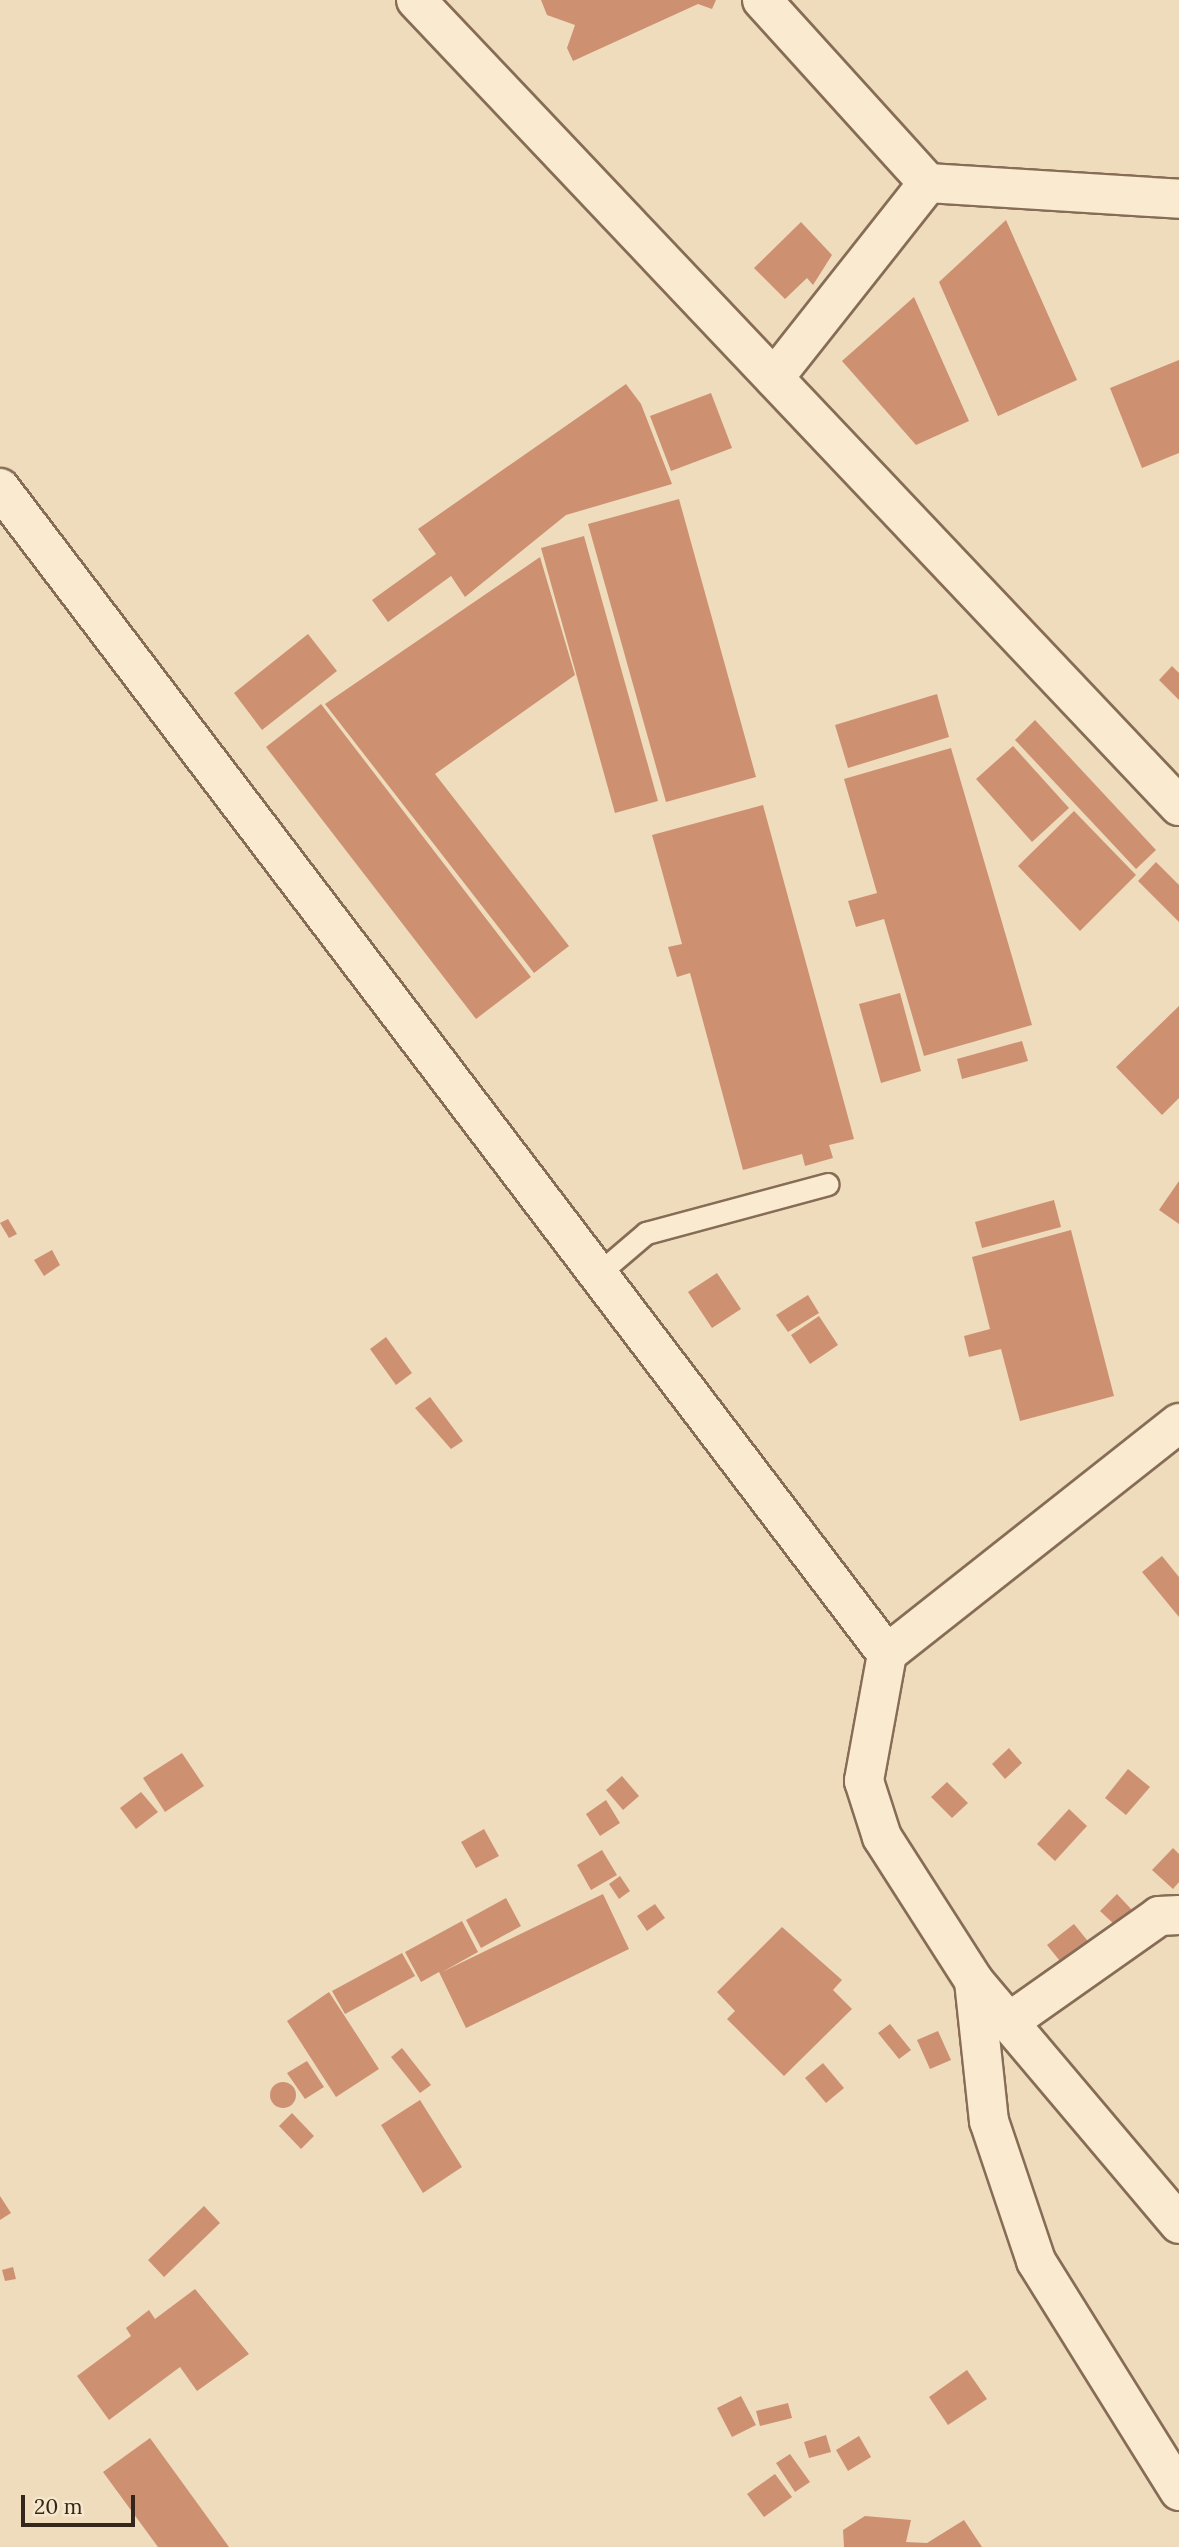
<!DOCTYPE html>
<style>
body{margin:0}
#map{position:relative;width:1179px;height:2547px;overflow:hidden;background:#eedcbd;font-family:Lora,serif}
div>[style]{position:absolute}
.building>*{inset:0;background:#cd9172}
.round{border-radius:50%}
.roads{filter:drop-shadow(2px 0 #876c56) drop-shadow(-2px 0 #876c56) drop-shadow(0 2px #876c56) drop-shadow(0 -2px #876c56)}
.lane>*{height:21px;margin:-10.5px;padding:0 10.5px;transform-origin:10.5px;border-radius:10.5px;background:#f9ead0}
.street>*{height:38px;margin:-19px;padding:0 19px;transform-origin:19px;border-radius:19px;background:#f9ead0}
span{translate:-50% -50%;white-space:nowrap;text-align:center;line-height:1.15;-webkit-text-stroke:5px #f6e7cd;paint-order:stroke}
.scale{position:absolute;left:21px;top:2495px;width:114px;height:32px;box-sizing:border-box;border:4px solid #35261b;border-top:0;padding-left:9px;font-size:21px;line-height:24px;white-space:nowrap;color:#35261b;-webkit-text-stroke:5px #f6e7cd;paint-order:stroke}
</style>
<div id="map">
<div class="building">
<i style="clip-path:polygon(541px 0,716px 0,712px 9px,698px 4px,573px 61px,567px 48px,575px 25px,547px 15px)"></i>
<i style="clip-path:polygon(1006px 220px,1077px 380px,998px 416px,939px 282px)"></i>
<i style="clip-path:polygon(801px 222px,832px 255px,813px 285px,807px 278px,785px 299px,754px 268px)"></i>
<i style="clip-path:polygon(914px 297px,969px 421px,916px 445px,842px 361px)"></i>
<i style="clip-path:polygon(1179px 360px,1179px 453px,1142px 468px,1110px 388px)"></i>
<i style="clip-path:polygon(626px 384px,641px 404px,672px 484px,566px 515px,465px 597px,451px 576px,388px 622px,372px 600px,436px 554px,418px 529px)"></i>
<i style="clip-path:polygon(711px 393px,732px 448px,671px 471px,650px 416px)"></i>
<i style="clip-path:polygon(679px 499px,756px 777px,666px 802px,588px 524px)"></i>
<i style="clip-path:polygon(584px 536px,658px 801px,615px 813px,541px 548px)"></i>
<i style="clip-path:polygon(540px 557px,575px 675px,435px 774px,569px 946px,534px 973px,325px 704px)"></i>
<i style="clip-path:polygon(308px 634px,337px 671px,262px 730px,234px 693px)"></i>
<i style="clip-path:polygon(1172px 666px,1179px 673px,1179px 700px,1159px 680px)"></i>
<i style="clip-path:polygon(937px 694px,949px 737px,848px 768px,835px 725px)"></i>
<i style="clip-path:polygon(321px 704px,531px 977px,476px 1019px,266px 747px)"></i>
<i style="clip-path:polygon(1035px 720px,1156px 850px,1136px 869px,1015px 740px)"></i>
<i style="clip-path:polygon(1013px 746px,1069px 808px,1032px 842px,976px 779px)"></i>
<i style="clip-path:polygon(951px 748px,1032px 1025px,924px 1056px,884px 919px,856px 927px,848px 901px,877px 893px,844px 779px)"></i>
<i style="clip-path:polygon(763px 805px,854px 1139px,829px 1145px,833px 1158px,805px 1166px,802px 1154px,743px 1170px,690px 973px,677px 977px,668px 947px,682px 944px,652px 835px)"></i>
<i style="clip-path:polygon(1074px 811px,1136px 875px,1080px 931px,1018px 866px)"></i>
<i style="clip-path:polygon(1156px 862px,1179px 885px,1179px 922px,1138px 881px)"></i>
<i style="clip-path:polygon(900px 993px,921px 1071px,881px 1083px,859px 1004px)"></i>
<i style="clip-path:polygon(1179px 1006px,1179px 1098px,1162px 1115px,1116px 1067px)"></i>
<i style="clip-path:polygon(1022px 1041px,1028px 1061px,962px 1079px,957px 1059px)"></i>
<i style="clip-path:polygon(1179px 1181px,1179px 1224px,1159px 1210px)"></i>
<i style="clip-path:polygon(1054px 1200px,1061px 1227px,982px 1248px,975px 1222px)"></i>
<i style="clip-path:polygon(8px 1219px,17px 1234px,9px 1238px,0 1223px)"></i>
<i style="clip-path:polygon(1071px 1230px,1114px 1396px,1020px 1421px,1001px 1349px,969px 1357px,964px 1336px,990px 1329px,972px 1257px)"></i>
<i style="clip-path:polygon(52px 1250px,60px 1265px,44px 1276px,34px 1260px)"></i>
<i style="clip-path:polygon(717px 1273px,741px 1309px,712px 1328px,688px 1292px)"></i>
<i style="clip-path:polygon(808px 1295px,819px 1313px,788px 1332px,776px 1315px)"></i>
<i style="clip-path:polygon(819px 1316px,838px 1345px,810px 1364px,791px 1335px)"></i>
<i style="clip-path:polygon(386px 1337px,412px 1373px,396px 1385px,370px 1349px)"></i>
<i style="clip-path:polygon(430px 1397px,463px 1441px,451px 1449px,415px 1408px)"></i>
<i style="clip-path:polygon(1162px 1556px,1179px 1577px,1179px 1617px,1142px 1572px)"></i>
<i style="clip-path:polygon(1009px 1748px,1022px 1763px,1005px 1779px,992px 1764px)"></i>
<i style="clip-path:polygon(182px 1753px,204px 1786px,165px 1812px,143px 1778px)"></i>
<i style="clip-path:polygon(1128px 1769px,1150px 1787px,1126px 1815px,1105px 1798px)"></i>
<i style="clip-path:polygon(622px 1776px,639px 1796px,623px 1810px,606px 1790px)"></i>
<i style="clip-path:polygon(947px 1782px,968px 1803px,952px 1818px,931px 1797px)"></i>
<i style="clip-path:polygon(141px 1792px,158px 1812px,136px 1829px,120px 1808px)"></i>
<i style="clip-path:polygon(606px 1800px,620px 1823px,600px 1836px,586px 1814px)"></i>
<i style="clip-path:polygon(1069px 1809px,1087px 1826px,1055px 1861px,1037px 1844px)"></i>
<i style="clip-path:polygon(484px 1829px,499px 1856px,476px 1868px,461px 1842px)"></i>
<i style="clip-path:polygon(1173px 1848px,1179px 1854px,1179px 1882px,1173px 1889px,1152px 1870px)"></i>
<i style="clip-path:polygon(602px 1850px,617px 1875px,591px 1890px,577px 1865px)"></i>
<i style="clip-path:polygon(620px 1876px,630px 1891px,619px 1899px,609px 1884px)"></i>
<i style="clip-path:polygon(603px 1894px,629px 1949px,466px 2028px,439px 1972px,421px 1982px,405px 1952px,462px 1921px,478px 1952px,442px 1972px)"></i>
<i style="clip-path:polygon(1117px 1894px,1132px 1910px,1116px 1926px,1100px 1911px)"></i>
<i style="clip-path:polygon(506px 1898px,521px 1926px,481px 1948px,466px 1920px)"></i>
<i style="clip-path:polygon(655px 1904px,665px 1918px,647px 1931px,637px 1916px)"></i>
<i style="clip-path:polygon(1074px 1924px,1091px 1945px,1064px 1966px,1047px 1945px)"></i>
<i style="clip-path:polygon(782px 1927px,842px 1980px,833px 1990px,852px 2009px,784px 2076px,727px 2019px,735px 2011px,717px 1992px)"></i>
<i style="clip-path:polygon(402px 1953px,415px 1976px,345px 2014px,332px 1991px)"></i>
<i style="clip-path:polygon(329px 1992px,379px 2069px,336px 2097px,287px 2021px)"></i>
<i style="clip-path:polygon(890px 2024px,911px 2050px,899px 2059px,878px 2033px)"></i>
<i style="clip-path:polygon(938px 2031px,951px 2060px,930px 2069px,917px 2040px)"></i>
<i style="clip-path:polygon(402px 2048px,431px 2085px,420px 2093px,391px 2057px)"></i>
<i style="clip-path:polygon(307px 2061px,324px 2087px,305px 2099px,287px 2073px)"></i>
<i style="clip-path:polygon(823px 2063px,844px 2088px,826px 2103px,805px 2078px)"></i>
<i class="round" style="left:270px;top:2082px;width:26px;height:26px"></i>
<i style="clip-path:polygon(420px 2100px,462px 2167px,423px 2193px,381px 2125px)"></i>
<i style="clip-path:polygon(292px 2113px,314px 2136px,301px 2149px,279px 2126px)"></i>
<i style="clip-path:polygon(0 2196px,11px 2213px,0 2220px)"></i>
<i style="clip-path:polygon(204px 2206px,220px 2223px,164px 2277px,148px 2260px)"></i>
<i style="clip-path:polygon(13px 2267px,16px 2279px,5px 2281px,2px 2270px)"></i>
<i style="clip-path:polygon(195px 2289px,249px 2354px,197px 2391px,180px 2367px,109px 2420px,77px 2376px,131px 2336px,126px 2328px,149px 2310px,155px 2319px)"></i>
<i style="clip-path:polygon(967px 2370px,987px 2399px,948px 2425px,929px 2397px)"></i>
<i style="clip-path:polygon(741px 2396px,756px 2425px,732px 2437px,717px 2408px)"></i>
<i style="clip-path:polygon(788px 2403px,792px 2418px,760px 2426px,756px 2411px)"></i>
<i style="clip-path:polygon(826px 2435px,831px 2452px,809px 2458px,804px 2442px)"></i>
<i style="clip-path:polygon(859px 2436px,871px 2457px,848px 2471px,836px 2450px)"></i>
<i style="clip-path:polygon(150px 2438px,229px 2547px,158px 2547px,103px 2472px)"></i>
<i style="clip-path:polygon(790px 2454px,810px 2482px,795px 2492px,776px 2463px)"></i>
<i style="clip-path:polygon(775px 2474px,792px 2497px,764px 2517px,747px 2494px)"></i>
<i style="clip-path:polygon(865px 2516px,911px 2520px,906px 2542px,927px 2543px,964px 2520px,982px 2547px,844px 2547px,843px 2530px)"></i>
</div>
<div class="roads">
<div class="lane">
<i style="left:599px;top:1273px;width:62px;rotate:-40.4deg"></i>
<i style="left:646px;top:1233px;width:188px;rotate:-15.1deg"></i>
</div>
<div class="street">
<i style="left:416px;top:0;width:1110px;rotate:46.57deg"></i>
<i style="left:762px;top:0;width:247px;rotate:47.8deg"></i>
<i style="left:774px;top:378px;width:248px;rotate:-51.7deg"></i>
<i style="left:928px;top:183px;width:252px;rotate:3.6deg"></i>
<i style="left:0;top:488px;width:1465px;rotate:52.74deg"></i>
<i style="left:1179px;top:1423px;width:372px;rotate:141.7deg"></i>
<i style="left:887px;top:1654px;width:129px;rotate:100.3deg"></i>
<i style="left:864px;top:1781px;width:59px;rotate:72.2deg"></i>
<i style="left:882px;top:1837px;width:171px;rotate:57.4deg"></i>
<i style="left:974px;top:1981px;width:318px;rotate:49.8deg"></i>
<i style="left:974px;top:1981px;width:141px;rotate:83.9deg"></i>
<i style="left:989px;top:2121px;width:148px;rotate:71.4deg"></i>
<i style="left:1036px;top:2261px;width:271px;rotate:58.1deg"></i>
<i style="left:1009px;top:2022px;width:184px;rotate:-35.2deg"></i>
<i style="left:1159px;top:1916px;width:20px;rotate:-3deg"></i>
</div>
</div>
<div class="scale">20 m</div>
</div>
